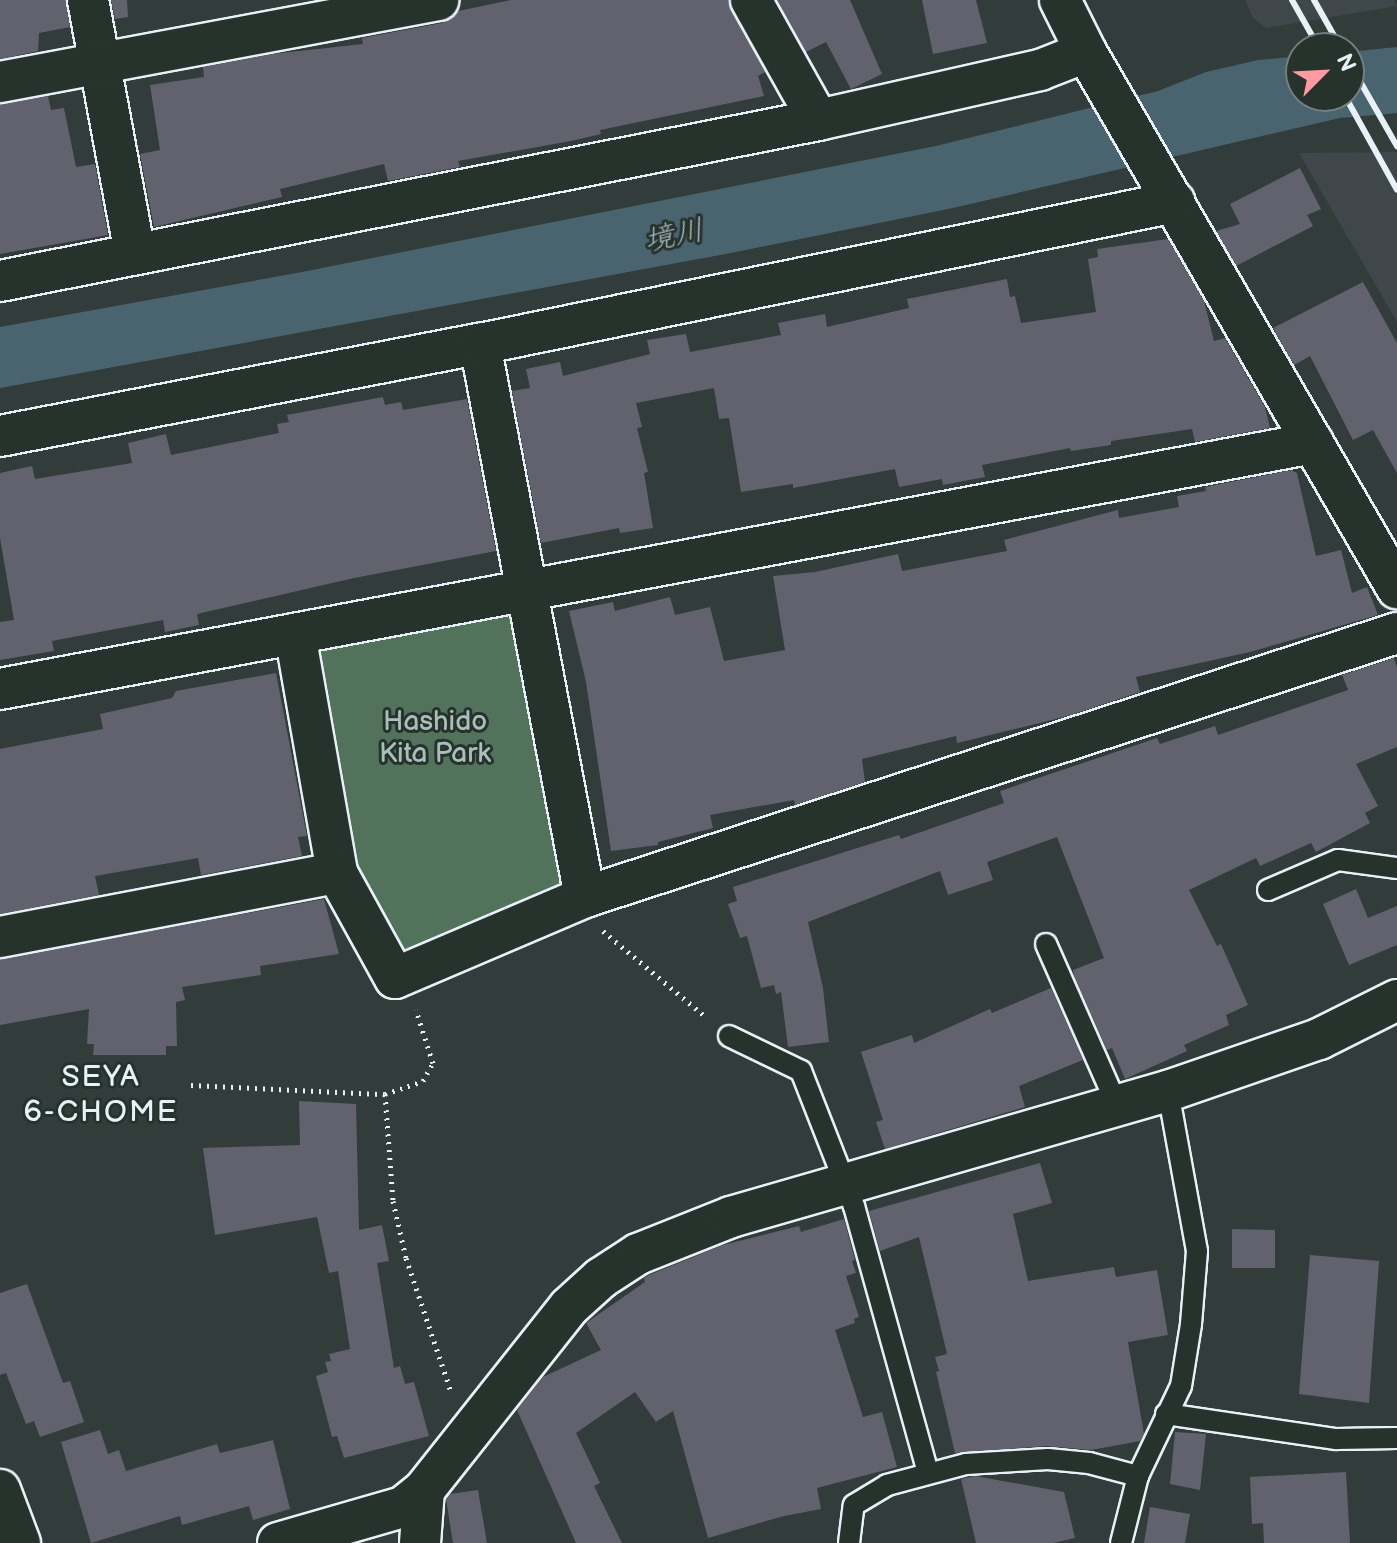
<!DOCTYPE html>
<meta charset="utf-8">
<style>
body{margin:0}
#map{position:relative;width:1397px;height:1543px;overflow:hidden;background:#323c3a;font-family:"Balsamiq Sans","Klee One",sans-serif}
div>[style]{position:absolute}
.built>*{inset:0;background:#40474a}
.green>*{inset:0;background:#52725c}
.water>*{inset:0;background:#4a646f}
.building>*{inset:0;background:#62626e}
.path>*{height:5px;margin-top:-2.5px;transform-origin:0;background:repeating-linear-gradient(90deg,#e8f1f8 0 2px,transparent 0 8px)}
.roads{filter:drop-shadow(2px 0 #e8f1f8) drop-shadow(-2px 0 #e8f1f8) drop-shadow(0 2px #e8f1f8) drop-shadow(0 -2px #e8f1f8)}
.lane>*{height:20px;margin:-10px;padding:0 10px;transform-origin:10px;border-radius:10px;background:#26332d}
.street>*{height:40px;margin:-20px;padding:0 20px;transform-origin:20px;border-radius:20px;background:#26332d}
.rail>*{height:6px;margin:-3px;padding:0 3px;transform-origin:3px;border-radius:3px;background:#e8f1f8}
span{translate:-50% -50%;white-space:nowrap;text-align:center;line-height:1.15;-webkit-text-stroke:6px #26332d;paint-order:stroke}
.park-label{font-size:28px;color:#acbeba}
.water-label{font-size:30px;color:#a9b9c1;font-style:italic}
.neighbourhood-label{font-size:30px;color:#e8f1f8;letter-spacing:2px}
.north{position:absolute;left:1285px;top:32px;width:80px;height:80px;box-sizing:border-box;background:#26332d;border:2px solid #747f7e;border-radius:50%;rotate:66deg;font-size:22px;font-weight:700;line-height:32px;text-align:center;color:#e8f1f8}
.north::after{content:'';display:block;margin:auto;width:28px;height:36px;background:#ff9aa2;clip-path:polygon(50% 0,100% 100%,50% 72%,0 100%)}
</style>
<div id="map">
<div class="built">
<i style="clip-path:polygon(1245px 0,1394px 0,1397px 6px,1266px 28px,1253px 18px)"></i>
<i style="clip-path:polygon(1397px 152px,1397px 322px,1299px 153px)"></i>
</div>
<div class="green">
<i style="clip-path:polygon(522px 610px,568px 880px,551px 898px,406px 956px,393px 951px,353px 883px,311px 653px,331px 640px)"></i>
</div>
<div class="water">
<i style="clip-path:polygon(1397px 47px,1397px 113px,1340px 118px,953px 208px,731px 253px,0 388px,0 327px,302px 272px,936px 146px,1158px 91px,1206px 72px,1258px 60px,1301px 56px,1301px 96px,1349px 96px,1349px 52px)"></i>
</div>
<div class="building">
<i style="clip-path:polygon(0 0,66px 0,70px 27px,39px 33px,38px 51px,0 59px)"></i>
<i style="clip-path:polygon(111px 0,127px 0,128px 17px,115px 19px)"></i>
<i style="clip-path:polygon(511px 0,728px 0,765px 72px,758px 76px,764px 96px,600px 130px,601px 134px,571px 141px,458px 161px,460px 167px,388px 181px,384px 164px,280px 189px,282px 197px,154px 227px,140px 154px,160px 150px,150px 85px,204px 77px,203px 67px,272px 54px,363px 44px,362px 38px,442px 23px,458px 11px)"></i>
<i style="clip-path:polygon(777px 0,850px 0,882px 74px,851px 89px,826px 42px,806px 52px)"></i>
<i style="clip-path:polygon(922px 0,976px 0,987px 43px,933px 54px)"></i>
<i style="clip-path:polygon(48px 96px,51px 110px,64px 108px,76px 167px,95px 164px,108px 235px,0 254px,0 104px)"></i>
<i style="clip-path:polygon(1300px 168px,1321px 209px,1307px 215px,1313px 226px,1236px 266px,1216px 231px,1240px 224px,1230px 204px)"></i>
<i style="clip-path:polygon(1168px 239px,1204px 301px,1214px 341px,1225px 338px,1265px 407px,1270px 428px,1195px 442px,1192px 429px,1111px 441px,1111px 445px,1071px 451px,1070px 448px,982px 465px,985px 477px,943px 485px,942px 479px,899px 487px,895px 469px,793px 488px,793px 484px,741px 492px,729px 418px,719px 419px,714px 388px,636px 403px,642px 427px,637px 428px,648px 472px,644px 473px,653px 528px,620px 533px,619px 528px,541px 543px,512px 391px,530px 388px,526px 369px,560px 362px,563px 376px,650px 354px,647px 340px,686px 334px,690px 352px,781px 335px,778px 323px,825px 314px,827px 327px,909px 308px,907px 299px,1007px 279px,1010px 297px,1015px 296px,1021px 323px,1096px 312px,1088px 259px,1098px 257px,1097px 249px)"></i>
<i style="clip-path:polygon(1363px 282px,1397px 343px,1397px 473px,1373px 430px,1353px 440px,1310px 356px,1294px 365px,1273px 328px)"></i>
<i style="clip-path:polygon(383px 397px,385px 405px,401px 402px,403px 410px,467px 399px,496px 551px,354px 578px,197px 614px,199px 625px,165px 632px,163px 620px,52px 641px,54px 651px,0 660px,0 622px,14px 620px,0 538px,0 473px,32px 466px,35px 479px,132px 463px,128px 443px,166px 434px,171px 455px,279px 433px,277px 424px,289px 422px,287px 415px)"></i>
<i style="clip-path:polygon(1291px 470px,1297px 473px,1316px 556px,1341px 550px,1352px 593px,1367px 587px,1378px 615px,1250px 652px,1136px 677px,1140px 692px,1068px 716px,957px 743px,956px 736px,862px 759px,865px 782px,795px 805px,794px 800px,710px 815px,713px 828px,658px 842px,658px 845px,611px 851px,586px 682px,569px 611px,613px 602px,615px 611px,670px 597px,675px 615px,710px 607px,724px 661px,785px 650px,773px 576px,815px 572px,898px 554px,902px 571px,1007px 551px,1004px 540px,1118px 510px,1119px 518px,1179px 507px,1177px 496px,1206px 491px,1205px 487px)"></i>
<i style="clip-path:polygon(1394px 658px,1397px 667px,1397px 747px,1356px 764px,1378px 806px,1365px 813px,1370px 823px,1316px 852px,1311px 843px,1260px 866px,1256px 858px,1189px 890px,1217px 946px,1221px 944px,1248px 1005px,1226px 1015px,1229px 1025px,1184px 1045px,1187px 1051px,1125px 1079px,1112px 1048px,1107px 1050px,1075px 978px,1073px 970px,1104px 958px,1057px 837px,987px 862px,993px 880px,948px 895px,940px 871px,808px 922px,823px 988px,829px 1042px,788px 1047px,781px 992px,776px 994px,774px 985px,761px 988px,747px 936px,740px 938px,728px 904px,737px 901px,733px 887px,899px 835px,901px 839px,1004px 803px,1000px 791px,1157px 738px,1160px 744px,1215px 726px,1218px 735px,1348px 690px,1342px 675px)"></i>
<i style="clip-path:polygon(276px 673px,307px 836px,298px 837px,302px 856px,201px 875px,198px 858px,95px 876px,99px 895px,0 914px,0 749px,103px 729px,100px 714px,172px 698px,176px 691px)"></i>
<i style="clip-path:polygon(1356px 889px,1368px 918px,1397px 906px,1397px 945px,1349px 965px,1323px 904px)"></i>
<i style="clip-path:polygon(324px 899px,339px 954px,260px 966px,261px 975px,182px 987px,185px 1000px,176px 1002px,177px 1046px,166px 1046px,166px 1055px,93px 1055px,94px 1044px,87px 1044px,89px 1009px,0 1025px,0 959px)"></i>
<i style="clip-path:polygon(1051px 988px,1083px 1060px,1019px 1086px,1025px 1107px,885px 1149px,876px 1122px,883px 1120px,861px 1052px,912px 1035px,914px 1043px,990px 1009px,992px 1013px)"></i>
<i style="clip-path:polygon(299px 1101px,356px 1104px,359px 1230px,382px 1225px,389px 1261px,377px 1263px,394px 1368px,400px 1366px,405px 1384px,414px 1382px,429px 1436px,344px 1458px,337px 1436px,332px 1437px,316px 1376px,328px 1372px,325px 1362px,331px 1361px,329px 1354px,350px 1349px,338px 1271px,329px 1273px,317px 1217px,215px 1235px,203px 1148px,300px 1145px)"></i>
<i style="clip-path:polygon(1040px 1163px,1052px 1203px,1013px 1214px,1028px 1281px,1114px 1267px,1116px 1277px,1157px 1270px,1168px 1335px,1128px 1342px,1144px 1434px,1140px 1441px,1091px 1450px,1047px 1446px,955px 1453px,936px 1372px,939px 1371px,935px 1357px,947px 1354px,919px 1237px,880px 1251px,869px 1211px)"></i>
<i style="clip-path:polygon(844px 1219px,855px 1260px,852px 1261px,856px 1273px,846px 1276px,859px 1317px,854px 1319px,855px 1323px,835px 1330px,863px 1417px,882px 1412px,897px 1467px,817px 1488px,821px 1509px,784px 1516px,708px 1538px,673px 1411px,656px 1422px,635px 1392px,576px 1433px,600px 1483px,594px 1486px,622px 1543px,576px 1543px,517px 1410px,543px 1377px,601px 1350px,586px 1323px,645px 1282px,644px 1278px,649px 1275px,723px 1245px,799px 1226px,801px 1232px)"></i>
<i style="clip-path:polygon(1232px 1229px,1275px 1230px,1275px 1268px,1232px 1268px)"></i>
<i style="clip-path:polygon(1310px 1255px,1379px 1261px,1369px 1403px,1299px 1394px)"></i>
<i style="clip-path:polygon(27px 1284px,63px 1383px,70px 1381px,84px 1422px,40px 1437px,34px 1421px,26px 1424px,6px 1373px,0 1375px,0 1293px)"></i>
<i style="clip-path:polygon(100px 1430px,108px 1454px,119px 1450px,126px 1471px,217px 1444px,220px 1453px,273px 1440px,290px 1509px,253px 1520px,249px 1506px,182px 1525px,180px 1516px,91px 1543px,61px 1442px)"></i>
<i style="clip-path:polygon(1175px 1432px,1206px 1434px,1200px 1490px,1170px 1484px)"></i>
<i style="clip-path:polygon(1346px 1472px,1350px 1543px,1264px 1543px,1263px 1523px,1252px 1524px,1250px 1477px)"></i>
<i style="clip-path:polygon(975px 1476px,1064px 1492px,1075px 1538px,1053px 1543px,976px 1543px,961px 1479px)"></i>
<i style="clip-path:polygon(478px 1490px,487px 1543px,453px 1543px,446px 1499px,450px 1494px)"></i>
<i style="clip-path:polygon(1150px 1507px,1190px 1514px,1185px 1543px,1144px 1543px)"></i>
</div>
<div class="path">
<i style="left:603px;top:931px;width:134px;rotate:39.9deg"></i>
<i style="left:191px;top:1085px;width:194px;rotate:2.7deg"></i>
<i style="left:385px;top:1094px;width:40px;rotate:-18.9deg"></i>
<i style="left:423px;top:1081px;width:21px;rotate:-61deg"></i>
<i style="left:433px;top:1063px;width:56px;rotate:-107.8deg"></i>
<i style="left:385px;top:1094px;width:107px;rotate:85.7deg"></i>
<i style="left:393px;top:1201px;width:58px;rotate:77.2deg"></i>
<i style="left:406px;top:1258px;width:141px;rotate:71.4deg"></i>
</div>
<div class="roads">
<div class="lane">
<i style="left:1268px;top:890px;width:76px;rotate:-23.2deg"></i>
<i style="left:1338px;top:860px;width:60px;rotate:7.7deg"></i>
<i style="left:1046px;top:944px;width:176px;rotate:66.2deg"></i>
<i style="left:729px;top:1036px;width:80px;rotate:25.9deg"></i>
<i style="left:801px;top:1071px;width:145px;rotate:68.6deg"></i>
<i style="left:854px;top:1206px;width:277px;rotate:74.5deg"></i>
<i style="left:1166px;top:1414px;width:172px;rotate:8.4deg"></i>
<i style="left:1336px;top:1439px;width:61px;rotate:-0.9deg"></i>
<i style="left:849px;top:1543px;width:38px;rotate:-83deg"></i>
<i style="left:854px;top:1505px;width:39px;rotate:-31deg"></i>
<i style="left:887px;top:1485px;width:82px;rotate:-14.9deg"></i>
<i style="left:966px;top:1464px;width:82px;rotate:-3.5deg"></i>
<i style="left:1048px;top:1459px;width:41px;rotate:5.6deg"></i>
<i style="left:1089px;top:1463px;width:51px;rotate:14.9deg"></i>
<i style="left:1121px;top:1543px;width:69px;rotate:-75.8deg"></i>
<i style="left:1138px;top:1476px;width:100px;rotate:-64.5deg"></i>
<i style="left:1181px;top:1386px;width:63px;rotate:-80.8deg"></i>
<i style="left:1191px;top:1324px;width:73px;rotate:-85.3deg"></i>
<i style="left:1197px;top:1251px;width:163px;rotate:-100.3deg"></i>
</div>
<div class="street">
<i style="left:88px;top:0;width:257px;rotate:79.5deg"></i>
<i style="left:751px;top:0;width:137px;rotate:60.8deg"></i>
<i style="left:1060px;top:0;width:58px;rotate:63.4deg"></i>
<i style="left:1086px;top:52px;width:620px;rotate:59.88deg"></i>
<i style="left:0;top:82px;width:446px;rotate:-10.6deg"></i>
<i style="left:0;top:281px;width:834px;rotate:-11.13deg"></i>
<i style="left:818px;top:120px;width:228px;rotate:-12.7deg"></i>
<i style="left:1040px;top:70px;width:49px;rotate:-21.4deg"></i>
<i style="left:480px;top:344px;width:563px;rotate:79.25deg"></i>
<i style="left:0;top:436px;width:489px;rotate:-10.9deg"></i>
<i style="left:480px;top:344px;width:709px;rotate:-11.55deg"></i>
<i style="left:295px;top:634px;width:243px;rotate:80deg"></i>
<i style="left:0;top:689px;width:1336px;rotate:-10.61deg"></i>
<i style="left:0;top:937px;width:343px;rotate:-10.8deg"></i>
<i style="left:337px;top:873px;width:120px;rotate:61.1deg"></i>
<i style="left:395px;top:978px;width:207px;rotate:-23.1deg"></i>
<i style="left:585px;top:897px;width:854px;rotate:-18.01deg"></i>
<i style="left:0;top:1490px;width:57px;rotate:69.3deg"></i>
<i style="left:278px;top:1543px;width:130px;rotate:-16.1deg"></i>
<i style="left:403px;top:1507px;width:27px;rotate:-39deg"></i>
<i style="left:424px;top:1490px;width:233px;rotate:-51.6deg"></i>
<i style="left:569px;top:1307px;width:43px;rotate:-42.2deg"></i>
<i style="left:601px;top:1278px;width:44px;rotate:-33deg"></i>
<i style="left:638px;top:1254px;width:100px;rotate:-21.7deg"></i>
<i style="left:731px;top:1217px;width:455px;rotate:-16.1deg"></i>
<i style="left:1168px;top:1091px;width:160px;rotate:-19deg"></i>
<i style="left:1319px;top:1039px;width:87px;rotate:-26.6deg"></i>
<i style="left:420px;top:1543px;width:53px;rotate:-85.7deg"></i>
</div>
</div>
<div class="rail">
<i style="left:1292px;top:0;width:55px;rotate:60.6deg"></i>
<i style="left:1314px;top:0;width:55px;rotate:60.6deg"></i>
<i style="left:1349px;top:62px;width:97px;rotate:60.3deg"></i>
<i style="left:1345px;top:96px;width:107px;rotate:61deg"></i>
</div>
<div class="park-label">
<span style="left:435px;top:738px">Hashido<br>Kita Park</span>
</div>
<div class="water-label">
<span style="left:674px;top:236px;rotate:-12deg">境川</span>
</div>
<div class="neighbourhood-label">
<span style="left:101px;top:1094px">SEYA<br>6-CHOME</span>
</div>
<div class="north">N</div>
</div>
